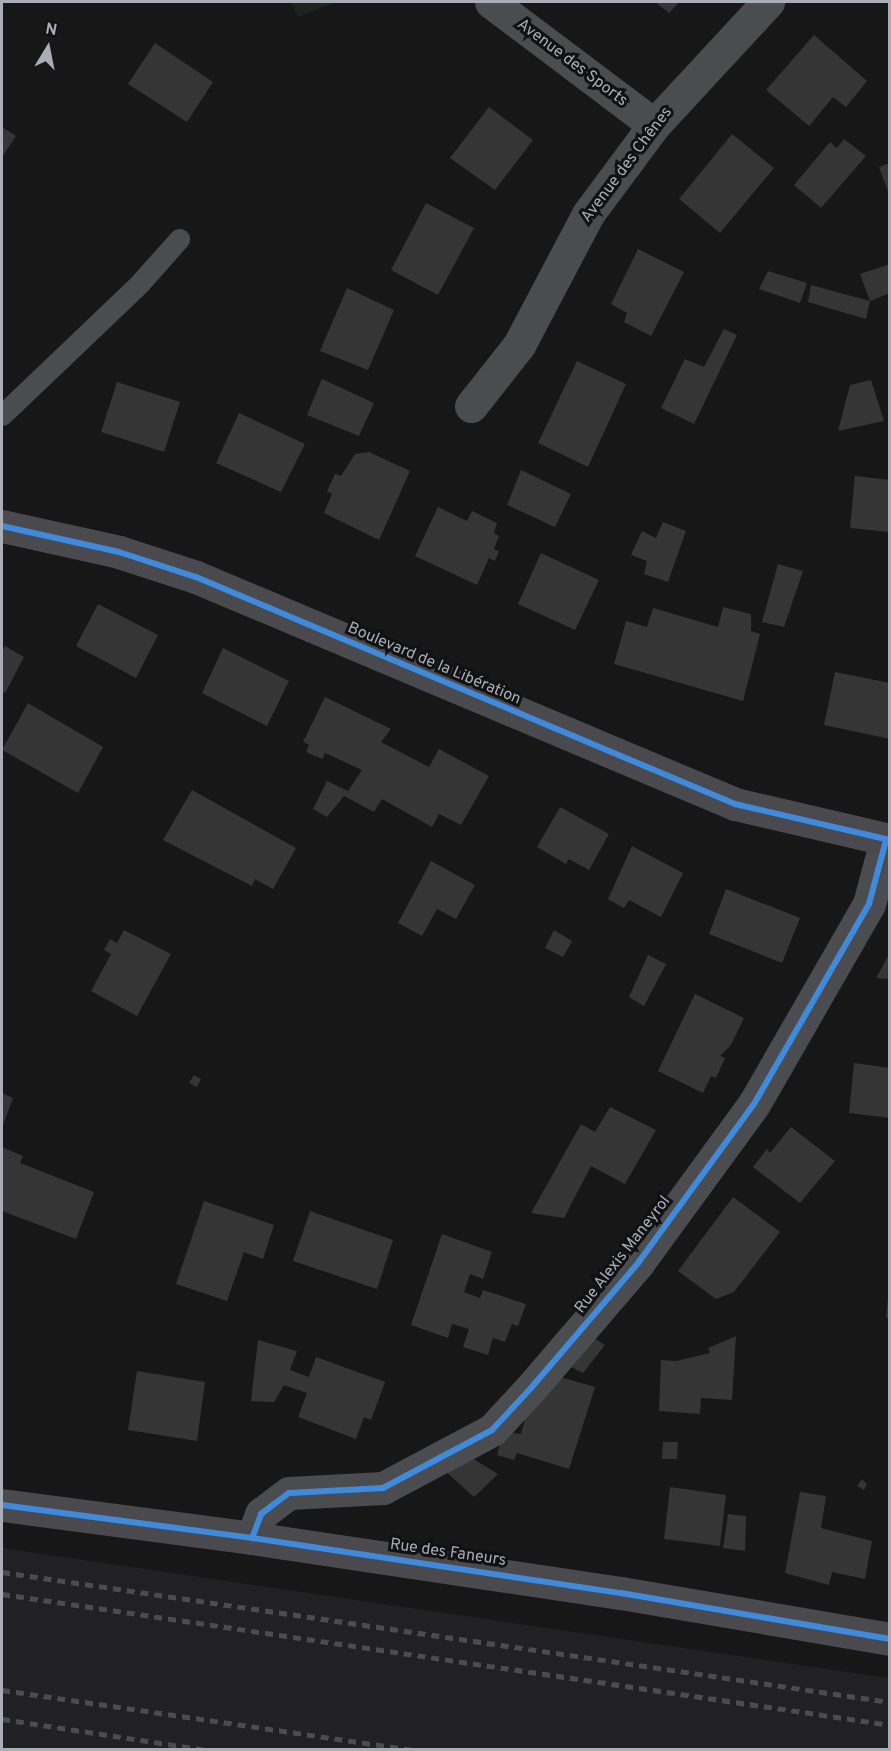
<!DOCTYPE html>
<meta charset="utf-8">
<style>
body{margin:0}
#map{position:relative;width:891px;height:1751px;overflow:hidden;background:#171717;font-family:Overpass,sans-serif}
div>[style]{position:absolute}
.built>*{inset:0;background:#212123}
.green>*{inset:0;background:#1d241e}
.building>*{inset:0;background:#353536}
.lane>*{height:21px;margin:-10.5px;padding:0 10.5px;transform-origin:10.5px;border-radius:10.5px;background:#4b4c50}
.street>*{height:33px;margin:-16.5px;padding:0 16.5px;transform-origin:16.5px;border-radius:16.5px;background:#4b4c50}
.secondary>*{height:33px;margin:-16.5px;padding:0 16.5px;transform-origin:16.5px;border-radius:16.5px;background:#4a4a4e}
.rail>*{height:4.5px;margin-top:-2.25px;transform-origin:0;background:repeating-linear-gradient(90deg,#4b4c4f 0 8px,transparent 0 14px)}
.cycleway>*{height:6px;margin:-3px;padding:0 3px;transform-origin:3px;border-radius:3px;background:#408adc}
span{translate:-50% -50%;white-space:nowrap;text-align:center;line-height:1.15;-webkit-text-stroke:6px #111113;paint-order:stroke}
.street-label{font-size:16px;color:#a8adb8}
.frame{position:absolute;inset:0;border:3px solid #a8adb8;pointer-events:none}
.north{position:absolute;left:18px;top:18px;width:60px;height:60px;-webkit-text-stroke:4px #111113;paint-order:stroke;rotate:10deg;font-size:16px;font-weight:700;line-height:24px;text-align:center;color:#a8adb8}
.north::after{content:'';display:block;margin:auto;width:21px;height:27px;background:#a8adb8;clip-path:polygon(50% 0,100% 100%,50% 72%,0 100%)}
</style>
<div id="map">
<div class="built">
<i style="clip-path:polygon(2px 1548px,889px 1678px,889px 1749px,2px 1749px)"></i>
</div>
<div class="green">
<i style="clip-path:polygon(291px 2px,336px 2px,298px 17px)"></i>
</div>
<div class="building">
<i style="clip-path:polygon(655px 2px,679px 2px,669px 13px)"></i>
<i style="clip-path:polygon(814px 35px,867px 81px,846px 107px,833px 97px,809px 126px,766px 90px)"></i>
<i style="clip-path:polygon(155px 43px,213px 82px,187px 122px,128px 84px)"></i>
<i style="clip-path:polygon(489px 107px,533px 140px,495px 190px,450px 158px)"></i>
<i style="clip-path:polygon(2px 127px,16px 136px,2px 157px)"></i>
<i style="clip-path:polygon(732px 134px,774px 168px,720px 233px,679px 199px)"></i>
<i style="clip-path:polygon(844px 139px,866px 156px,821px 208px,794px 185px,830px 142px,837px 148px)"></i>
<i style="clip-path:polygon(890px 163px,890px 194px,889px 194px,879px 167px)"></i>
<i style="clip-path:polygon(426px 203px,474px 228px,438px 295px,391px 270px)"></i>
<i style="clip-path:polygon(638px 249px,684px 272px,651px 336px,624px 322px,627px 313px,611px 304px)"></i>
<i style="clip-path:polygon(890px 264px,890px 293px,870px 301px,860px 274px)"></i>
<i style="clip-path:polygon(768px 271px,807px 283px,800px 303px,759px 289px)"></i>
<i style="clip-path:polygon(811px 285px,870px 301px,866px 319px,808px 302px)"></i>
<i style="clip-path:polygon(347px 288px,394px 310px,368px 370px,320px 351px)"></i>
<i style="clip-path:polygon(724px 329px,737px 335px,694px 424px,661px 408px,685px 359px,704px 367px)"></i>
<i style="clip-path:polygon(577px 361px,626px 384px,588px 467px,538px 443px)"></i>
<i style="clip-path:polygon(322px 379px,374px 403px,359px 436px,307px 415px)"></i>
<i style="clip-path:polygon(871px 380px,884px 421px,838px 431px,850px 385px)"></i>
<i style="clip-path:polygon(117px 382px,180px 402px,164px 452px,101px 432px)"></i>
<i style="clip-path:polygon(239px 413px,305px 444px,281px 492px,216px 463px)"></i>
<i style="clip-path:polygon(369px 452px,410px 471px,379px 540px,324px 513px,332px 494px,327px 491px,335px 474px,341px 476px,355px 454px)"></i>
<i style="clip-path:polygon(521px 470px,571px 494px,555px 527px,507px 505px)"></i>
<i style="clip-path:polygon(855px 476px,890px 480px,890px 532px,850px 528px)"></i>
<i style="clip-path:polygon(438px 507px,467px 521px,472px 511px,497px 523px,494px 533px,499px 536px,494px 549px,499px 551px,495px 561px,489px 558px,477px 585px,415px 556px)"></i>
<i style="clip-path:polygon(663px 522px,686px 531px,668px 582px,644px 574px,647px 561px,631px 555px,642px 531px,656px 538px)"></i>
<i style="clip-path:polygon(541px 553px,599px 580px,575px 630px,518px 604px)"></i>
<i style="clip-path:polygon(778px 564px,803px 571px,784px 627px,762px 622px)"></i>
<i style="clip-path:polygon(98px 604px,158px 635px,136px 678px,76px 646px)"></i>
<i style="clip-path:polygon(723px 607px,751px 614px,751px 631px,760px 634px,743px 701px,614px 664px,626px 621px,647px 627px,653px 608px,718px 627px)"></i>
<i style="clip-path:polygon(5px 646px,24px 657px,5px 693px,2px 691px,2px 651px)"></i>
<i style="clip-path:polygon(223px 648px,289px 681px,267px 726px,202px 693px)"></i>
<i style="clip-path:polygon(835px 672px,890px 683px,890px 739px,824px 725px)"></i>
<i style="clip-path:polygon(325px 697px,391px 729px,381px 742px,429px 767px,439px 749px,489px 776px,461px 825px,439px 814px,432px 827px,382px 799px,374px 812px,344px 796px,327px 817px,313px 809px,327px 781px,348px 791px,362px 770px,325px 753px,322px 759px,306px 752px,309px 745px,303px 742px)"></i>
<i style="clip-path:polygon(28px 703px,103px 747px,78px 793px,2px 750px)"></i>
<i style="clip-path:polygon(192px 790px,296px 848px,273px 889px,255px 879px,252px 886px,163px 840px)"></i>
<i style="clip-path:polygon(560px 807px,609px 834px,589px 870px,569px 859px,566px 864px,537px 847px)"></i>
<i style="clip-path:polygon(632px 846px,683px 873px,661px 917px,629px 900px,624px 908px,608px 899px)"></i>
<i style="clip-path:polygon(431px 861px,475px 885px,456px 919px,437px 909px,422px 936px,398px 923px)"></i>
<i style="clip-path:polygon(726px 889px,800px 918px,782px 963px,709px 934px)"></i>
<i style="clip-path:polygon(124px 930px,171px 954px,137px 1016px,91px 991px,111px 954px,104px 950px,110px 939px,117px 943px)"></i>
<i style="clip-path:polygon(554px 930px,572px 941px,563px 957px,545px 948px)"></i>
<i style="clip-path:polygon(890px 953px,890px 979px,876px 978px)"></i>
<i style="clip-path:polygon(648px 955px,666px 964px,644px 1006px,629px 997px)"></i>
<i style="clip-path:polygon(695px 994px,744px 1018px,731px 1045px,720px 1056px,725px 1058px,716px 1078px,711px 1076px,703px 1093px,658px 1071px)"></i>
<i style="clip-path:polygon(854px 1063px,890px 1068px,890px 1118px,849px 1113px)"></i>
<i style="clip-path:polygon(194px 1075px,201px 1079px,197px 1087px,189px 1083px)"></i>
<i style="clip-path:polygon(2px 1093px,13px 1098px,2px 1128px)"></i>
<i style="clip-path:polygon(610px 1107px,656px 1130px,625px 1184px,591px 1166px,564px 1218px,531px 1213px,581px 1124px,595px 1132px)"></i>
<i style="clip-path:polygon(791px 1127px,835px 1161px,800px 1203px,753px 1167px,767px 1149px,770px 1153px)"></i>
<i style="clip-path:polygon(2px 1147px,23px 1156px,20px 1163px,94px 1192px,76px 1239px,2px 1211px)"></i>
<i style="clip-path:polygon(733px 1197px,780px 1232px,734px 1292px,716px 1299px,678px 1271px)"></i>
<i style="clip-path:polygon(204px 1201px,274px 1225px,263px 1259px,244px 1252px,227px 1301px,176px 1284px)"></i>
<i style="clip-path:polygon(310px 1211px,393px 1240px,377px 1289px,293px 1261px)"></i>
<i style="clip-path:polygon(442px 1234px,492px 1252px,483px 1279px,470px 1274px,464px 1292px,480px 1298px,483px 1290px,526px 1304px,518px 1326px,512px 1324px,505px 1342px,493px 1338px,488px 1355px,463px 1347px,469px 1329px,452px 1324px,448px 1338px,411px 1325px)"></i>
<i style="clip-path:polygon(888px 1298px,890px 1298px,890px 1318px,886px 1318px)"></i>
<i style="clip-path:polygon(587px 1334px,605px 1345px,583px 1373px,561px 1362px)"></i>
<i style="clip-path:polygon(736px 1336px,732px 1400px,701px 1398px,700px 1414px,659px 1411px,661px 1360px,676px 1361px,710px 1353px,708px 1348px)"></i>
<i style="clip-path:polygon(258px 1340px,297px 1351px,290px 1370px,309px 1377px,316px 1357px,385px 1382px,371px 1420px,364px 1417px,356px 1439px,298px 1417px,307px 1393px,284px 1385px,274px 1402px,251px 1401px)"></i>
<i style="clip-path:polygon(137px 1371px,205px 1382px,197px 1441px,128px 1430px)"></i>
<i style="clip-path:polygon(553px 1375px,595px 1387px,569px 1469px,517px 1453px,514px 1460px,497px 1455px,503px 1431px,521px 1434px,533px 1391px)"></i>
<i style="clip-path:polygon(663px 1442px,678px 1442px,677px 1459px,662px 1459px)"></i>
<i style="clip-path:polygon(467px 1455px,498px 1474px,474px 1497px,444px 1470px)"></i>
<i style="clip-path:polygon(862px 1479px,867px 1484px,864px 1490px,857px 1486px)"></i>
<i style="clip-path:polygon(670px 1487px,726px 1495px,720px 1546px,664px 1539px)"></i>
<i style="clip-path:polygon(800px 1492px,826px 1496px,821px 1528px,872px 1541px,865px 1579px,832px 1572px,829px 1585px,785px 1573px)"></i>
<i style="clip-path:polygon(728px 1514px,746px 1516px,745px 1551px,723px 1548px)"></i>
</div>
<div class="lane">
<i style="left:2px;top:415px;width:191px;rotate:-43.7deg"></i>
<i style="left:140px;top:283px;width:59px;rotate:-48.4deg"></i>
</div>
<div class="street">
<i style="left:491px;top:2px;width:204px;rotate:37deg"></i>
<i style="left:471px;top:406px;width:78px;rotate:-51.8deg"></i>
<i style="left:519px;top:345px;width:148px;rotate:-62.2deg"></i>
<i style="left:588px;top:214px;width:111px;rotate:-53.4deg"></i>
<i style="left:654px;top:125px;width:168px;rotate:-47.2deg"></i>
<i style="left:252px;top:1538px;width:26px;rotate:-69deg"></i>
<i style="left:261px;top:1514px;width:35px;rotate:-37deg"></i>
<i style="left:289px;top:1493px;width:94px;rotate:-3deg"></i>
<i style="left:383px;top:1488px;width:123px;rotate:-28deg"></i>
<i style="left:492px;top:1430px;width:57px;rotate:-47.1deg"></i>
<i style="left:531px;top:1388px;width:165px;rotate:-49.4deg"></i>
<i style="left:638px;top:1263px;width:197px;rotate:-53.9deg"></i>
<i style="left:754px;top:1104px;width:231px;rotate:-60.1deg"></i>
<i style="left:869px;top:904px;width:66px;rotate:-75.1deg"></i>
</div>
<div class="secondary">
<i style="left:2px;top:526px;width:120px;rotate:12.5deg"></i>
<i style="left:119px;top:552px;width:81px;rotate:18deg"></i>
<i style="left:196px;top:577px;width:585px;rotate:22.84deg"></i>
<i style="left:735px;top:804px;width:159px;rotate:13.1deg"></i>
<i style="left:2px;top:1505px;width:252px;rotate:7.5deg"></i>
<i style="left:252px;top:1538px;width:373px;rotate:8.5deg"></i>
<i style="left:621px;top:1593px;width:273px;rotate:9.7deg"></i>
</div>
<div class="rail">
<i style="left:2px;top:1572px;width:897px;rotate:8.33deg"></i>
<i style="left:2px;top:1594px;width:898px;rotate:8.39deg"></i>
<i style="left:2px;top:1690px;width:417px;rotate:8.3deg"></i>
<i style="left:2px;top:1719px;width:207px;rotate:8.6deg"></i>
</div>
<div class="cycleway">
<i style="left:2px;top:526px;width:120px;rotate:12.5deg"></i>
<i style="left:119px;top:552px;width:81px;rotate:18deg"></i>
<i style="left:196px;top:577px;width:585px;rotate:22.84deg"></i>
<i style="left:735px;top:804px;width:159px;rotate:13.1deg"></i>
<i style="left:2px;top:1505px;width:252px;rotate:7.5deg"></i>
<i style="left:252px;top:1538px;width:373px;rotate:8.5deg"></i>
<i style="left:621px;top:1593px;width:273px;rotate:9.7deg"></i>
<i style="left:252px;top:1538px;width:26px;rotate:-69deg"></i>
<i style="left:261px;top:1514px;width:35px;rotate:-37deg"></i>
<i style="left:289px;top:1493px;width:94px;rotate:-3deg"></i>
<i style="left:383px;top:1488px;width:123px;rotate:-28deg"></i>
<i style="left:492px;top:1430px;width:57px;rotate:-47.1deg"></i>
<i style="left:531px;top:1388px;width:165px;rotate:-49.4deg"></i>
<i style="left:638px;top:1263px;width:197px;rotate:-53.9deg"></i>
<i style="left:754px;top:1104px;width:231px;rotate:-60.1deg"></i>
<i style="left:869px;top:904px;width:66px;rotate:-75.1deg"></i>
</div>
<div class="street-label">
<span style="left:572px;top:63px;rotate:37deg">Avenue des Sports</span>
<span style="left:627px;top:165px;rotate:-53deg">Avenue des Chênes</span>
<span style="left:434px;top:664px;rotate:23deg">Boulevard de la Libération</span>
<span style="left:623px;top:1255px;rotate:-52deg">Rue Alexis Maneyrol</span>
<span style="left:448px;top:1553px;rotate:8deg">Rue des Faneurs</span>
</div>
<div class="frame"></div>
<div class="north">N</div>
</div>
